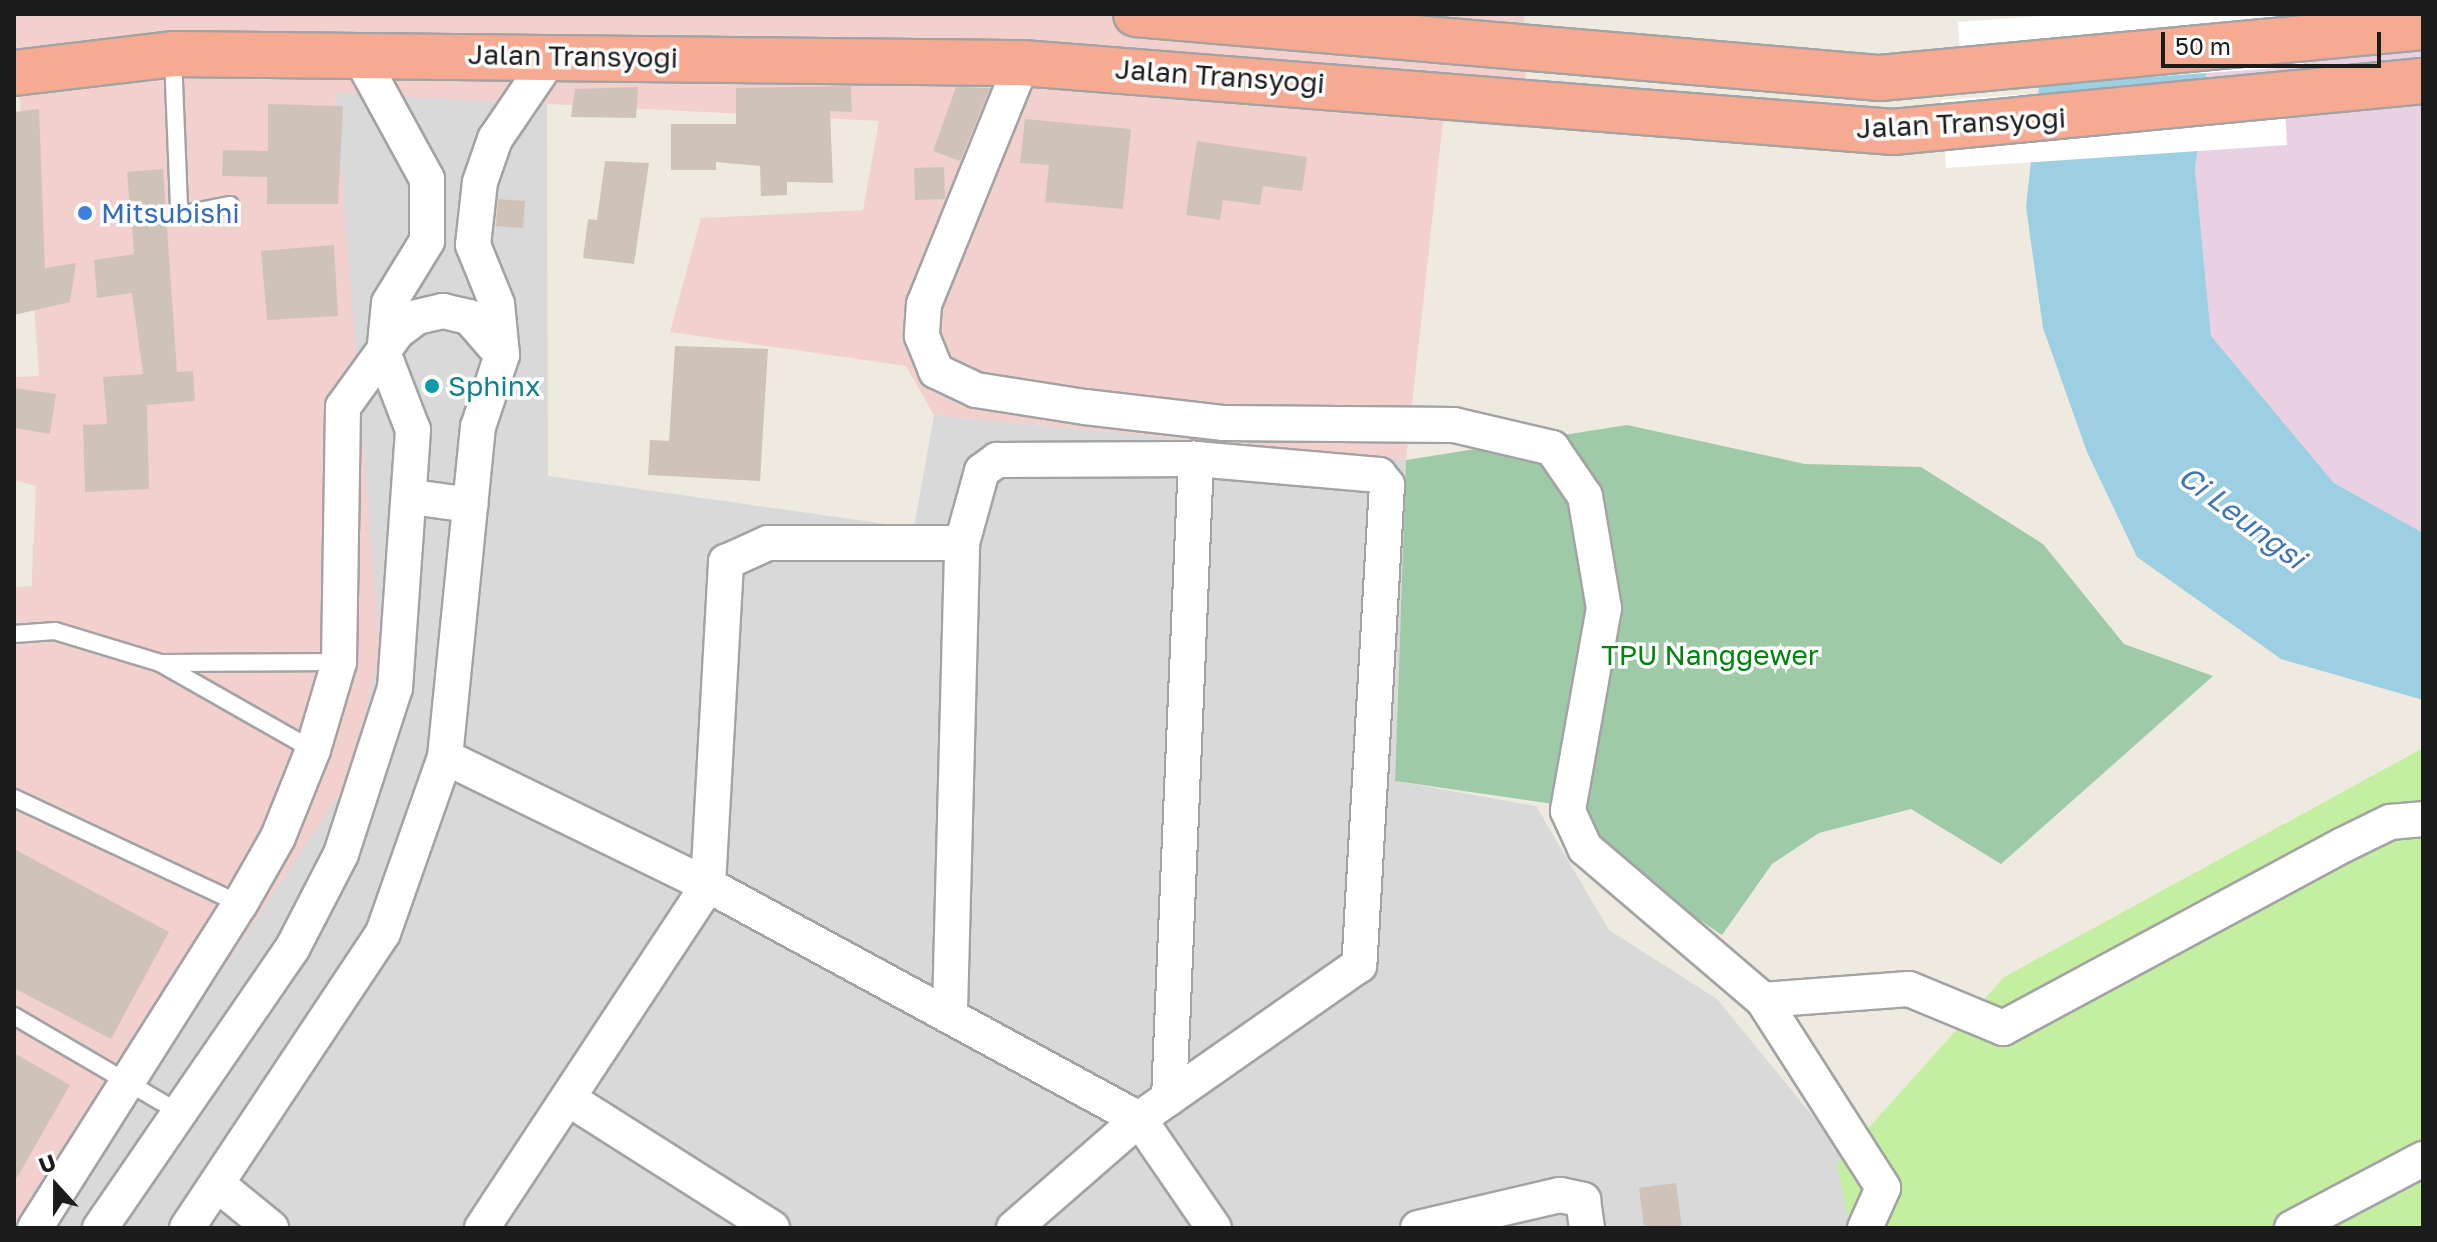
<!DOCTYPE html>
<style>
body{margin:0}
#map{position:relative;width:2437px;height:1242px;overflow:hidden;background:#efeae0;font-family:"Golos Text",sans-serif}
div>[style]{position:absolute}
.residential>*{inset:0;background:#dad9d9}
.commercial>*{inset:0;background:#f2d0cd}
.industrial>*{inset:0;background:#e9d1e3}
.grass>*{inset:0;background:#c4efa0}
.cemetery>*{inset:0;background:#9fcaa7}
.water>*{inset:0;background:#9ccfe1}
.pier>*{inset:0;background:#fff}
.building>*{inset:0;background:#cfc3b9}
.roads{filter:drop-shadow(2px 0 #a3a3a3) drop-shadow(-2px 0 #a3a3a3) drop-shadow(0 2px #a3a3a3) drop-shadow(0 -2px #a3a3a3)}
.service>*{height:16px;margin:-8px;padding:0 8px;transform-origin:8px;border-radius:8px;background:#fff}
.minor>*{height:34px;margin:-17px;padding:0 17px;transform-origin:17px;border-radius:17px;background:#fff}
.trunk>*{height:44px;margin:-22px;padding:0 22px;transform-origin:22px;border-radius:22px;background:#f7aa92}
.dots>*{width:22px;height:22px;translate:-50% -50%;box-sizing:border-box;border:4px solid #fff;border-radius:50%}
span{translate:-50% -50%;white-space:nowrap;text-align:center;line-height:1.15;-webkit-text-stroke:7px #fff;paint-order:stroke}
.street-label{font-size:28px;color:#1c1c1c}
.shop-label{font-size:28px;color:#366cbe}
.left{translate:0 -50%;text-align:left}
.culture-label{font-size:28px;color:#0d838f}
.park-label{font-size:28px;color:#00830f}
.water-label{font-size:30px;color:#4076b4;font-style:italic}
.frame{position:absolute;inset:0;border:16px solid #1c1c1c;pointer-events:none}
.north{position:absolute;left:16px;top:1146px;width:80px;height:80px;-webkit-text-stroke:6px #fff;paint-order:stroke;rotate:339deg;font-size:22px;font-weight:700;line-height:32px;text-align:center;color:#1c1c1c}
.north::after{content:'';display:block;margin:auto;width:28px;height:36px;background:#1c1c1c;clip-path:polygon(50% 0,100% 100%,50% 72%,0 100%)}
.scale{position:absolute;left:2161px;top:32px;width:220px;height:36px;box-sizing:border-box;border:4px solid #1c1c1c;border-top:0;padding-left:10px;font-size:24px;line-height:28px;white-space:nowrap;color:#1c1c1c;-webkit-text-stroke:6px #fff;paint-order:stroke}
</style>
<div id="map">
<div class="residential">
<i style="clip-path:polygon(335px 93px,547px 103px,548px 476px,914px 528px,934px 415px,1406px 460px,1395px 781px,1536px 806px,1609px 930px,1717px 999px,1869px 1185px,1853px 1228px,14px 1228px,14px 587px,32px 587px,33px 544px,352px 360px)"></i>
</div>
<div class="commercial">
<i style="clip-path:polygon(14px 14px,1524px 14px,1527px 128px,1443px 121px,1406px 460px,934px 415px,906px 366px,670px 332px,701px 218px,863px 210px,879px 121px,335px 93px,380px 654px,348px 781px,50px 1228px,14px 1228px,14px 587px,32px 586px,36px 486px,14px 480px,14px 377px,39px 376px)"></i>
</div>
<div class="industrial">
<i style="clip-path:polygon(2213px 14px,2423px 14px,2423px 533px,2334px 483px,2211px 336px,2195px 170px)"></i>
</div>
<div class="grass">
<i style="clip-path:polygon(2423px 748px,2423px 1228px,1850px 1228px,1837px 1163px,2004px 977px)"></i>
</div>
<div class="cemetery">
<i style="clip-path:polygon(1627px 425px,1805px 464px,1921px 467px,2043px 544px,2124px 644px,2213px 676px,2001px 864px,1911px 809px,1819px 833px,1772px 864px,1722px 935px,1619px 866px,1567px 806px,1395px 781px,1406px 460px)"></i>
</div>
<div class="water">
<i style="clip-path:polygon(2047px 14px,2213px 14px,2195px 170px,2211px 336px,2334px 483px,2423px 533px,2423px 700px,2281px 659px,2137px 557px,2087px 452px,2043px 328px,2026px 207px)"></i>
</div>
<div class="pier">
<i style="clip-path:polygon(2071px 14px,2301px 14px,2304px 66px,1963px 90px,1958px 22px)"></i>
<i style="clip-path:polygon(2283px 77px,2287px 145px,1946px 168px,1941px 100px)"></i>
</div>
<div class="building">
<i style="clip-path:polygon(851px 86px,852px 112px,830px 111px,833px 183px,787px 182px,787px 195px,761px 196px,760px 166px,716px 162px,716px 170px,671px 170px,671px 124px,736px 124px,736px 88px)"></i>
<i style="clip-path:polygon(638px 87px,636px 118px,571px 117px,575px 89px)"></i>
<i style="clip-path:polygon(956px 87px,990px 88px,960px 161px,933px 151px)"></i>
<i style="clip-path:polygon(268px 104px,343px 106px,338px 204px,267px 204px,267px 177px,222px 176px,223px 150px,268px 151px)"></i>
<i style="clip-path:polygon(39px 109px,45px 268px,76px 263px,70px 302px,14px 315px,14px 112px)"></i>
<i style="clip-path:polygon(1025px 119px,1131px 129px,1123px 209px,1045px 202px,1049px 165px,1020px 163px)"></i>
<i style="clip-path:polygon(1197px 141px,1307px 157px,1302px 191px,1263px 186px,1260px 205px,1223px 200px,1220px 220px,1186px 215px)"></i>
<i style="clip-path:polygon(605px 161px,649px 163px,634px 264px,583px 258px,588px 219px,597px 220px)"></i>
<i style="clip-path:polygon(944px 167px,945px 199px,915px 200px,914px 168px)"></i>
<i style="clip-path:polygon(163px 169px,177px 372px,193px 371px,195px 401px,147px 405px,149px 489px,85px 492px,83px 425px,107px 424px,103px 377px,143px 374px,132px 293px,97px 298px,94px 260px,134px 254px,127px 172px)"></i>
<i style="clip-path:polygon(498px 199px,525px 201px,523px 228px,496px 226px)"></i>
<i style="clip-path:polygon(334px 245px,338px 316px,267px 320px,261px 251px)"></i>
<i style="clip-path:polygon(675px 346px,768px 349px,760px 481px,648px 475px,650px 440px,669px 441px)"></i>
<i style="clip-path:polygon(14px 388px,56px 394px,50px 434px,14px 428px)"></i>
<i style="clip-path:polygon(14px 849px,169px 932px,111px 1039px,14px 988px)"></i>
<i style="clip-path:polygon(14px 1053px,70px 1085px,14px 1183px)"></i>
<i style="clip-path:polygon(1676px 1183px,1682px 1228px,1644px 1228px,1639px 1188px)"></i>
</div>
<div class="roads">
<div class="service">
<i style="left:173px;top:57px;width:149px;rotate:87.7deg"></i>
<i style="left:179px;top:206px;width:9px;rotate:58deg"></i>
<i style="left:184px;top:214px;width:47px;rotate:-11.1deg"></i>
<i style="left:14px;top:634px;width:41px;rotate:-4.2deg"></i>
<i style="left:55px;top:631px;width:110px;rotate:16.9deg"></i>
<i style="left:160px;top:663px;width:176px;rotate:29.6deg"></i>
<i style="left:162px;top:663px;width:177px;rotate:-0.3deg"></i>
<i style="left:14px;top:798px;width:250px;rotate:25.1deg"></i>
<i style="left:14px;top:1016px;width:192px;rotate:30.3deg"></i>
</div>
<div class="minor">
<i style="left:1022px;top:63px;width:260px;rotate:112.1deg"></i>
<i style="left:924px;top:304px;width:32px;rotate:94deg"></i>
<i style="left:922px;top:336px;width:38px;rotate:68deg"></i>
<i style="left:936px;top:371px;width:44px;rotate:25.4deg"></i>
<i style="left:976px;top:390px;width:110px;rotate:8.9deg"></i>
<i style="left:1085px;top:407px;width:140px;rotate:6.6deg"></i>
<i style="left:1224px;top:423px;width:230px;rotate:0.5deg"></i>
<i style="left:1454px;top:425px;width:101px;rotate:13.2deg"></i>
<i style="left:1552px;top:448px;width:58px;rotate:55.5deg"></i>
<i style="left:1585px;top:496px;width:114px;rotate:80.4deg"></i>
<i style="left:1604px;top:608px;width:206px;rotate:100.1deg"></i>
<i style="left:1568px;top:811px;width:41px;rotate:65.3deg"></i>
<i style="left:1585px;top:848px;width:234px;rotate:40.5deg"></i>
<i style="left:1763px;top:1000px;width:223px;rotate:57.4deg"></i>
<i style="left:1883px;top:1188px;width:44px;rotate:114.2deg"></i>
<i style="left:412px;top:497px;width:59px;rotate:7.9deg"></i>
<i style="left:445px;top:757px;width:292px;rotate:26deg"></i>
<i style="left:708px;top:885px;width:490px;rotate:28.5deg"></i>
<i style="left:1139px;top:1119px;width:132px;rotate:55.5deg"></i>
<i style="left:1763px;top:1000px;width:146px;rotate:-4.3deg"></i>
<i style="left:1909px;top:989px;width:102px;rotate:22.5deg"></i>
<i style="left:2003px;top:1028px;width:386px;rotate:-28.3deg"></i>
<i style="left:2343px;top:845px;width:52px;rotate:-26.1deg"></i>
<i style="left:2390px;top:822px;width:33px;rotate:-5deg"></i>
<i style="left:950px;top:1010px;width:467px;rotate:-88.5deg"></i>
<i style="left:962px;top:543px;width:75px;rotate:-74.5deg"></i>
<i style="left:982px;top:471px;width:19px;rotate:-36deg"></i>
<i style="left:997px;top:460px;width:199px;rotate:-0.3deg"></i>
<i style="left:1196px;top:459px;width:184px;rotate:5deg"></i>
<i style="left:1379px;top:475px;width:13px;rotate:51deg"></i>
<i style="left:1387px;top:485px;width:481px;rotate:93.3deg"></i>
<i style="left:1359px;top:965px;width:269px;rotate:145deg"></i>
<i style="left:1139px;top:1119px;width:166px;rotate:138.9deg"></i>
<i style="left:1169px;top:1098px;width:640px;rotate:-87.58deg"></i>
<i style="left:572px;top:1101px;width:237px;rotate:32.4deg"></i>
<i style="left:217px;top:1184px;width:70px;rotate:39.2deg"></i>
<i style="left:35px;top:1228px;width:383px;rotate:-57.7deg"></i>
<i style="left:240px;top:904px;width:77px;rotate:-60.4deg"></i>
<i style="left:278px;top:837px;width:94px;rotate:-68.1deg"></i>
<i style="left:313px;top:750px;width:92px;rotate:-73.5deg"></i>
<i style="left:339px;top:662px;width:255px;rotate:-89.1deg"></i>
<i style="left:343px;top:407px;width:92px;rotate:-54.2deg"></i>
<i style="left:397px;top:332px;width:25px;rotate:-37deg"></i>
<i style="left:417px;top:317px;width:27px;rotate:-13deg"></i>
<i style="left:443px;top:311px;width:27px;rotate:13deg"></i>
<i style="left:469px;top:317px;width:50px;rotate:49deg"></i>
<i style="left:100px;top:1228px;width:339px;rotate:-55.5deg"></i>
<i style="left:292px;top:949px;width:107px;rotate:-62.7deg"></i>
<i style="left:341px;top:854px;width:175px;rotate:-72deg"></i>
<i style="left:395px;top:688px;width:259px;rotate:-86deg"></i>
<i style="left:413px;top:430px;width:80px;rotate:-111.1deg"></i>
<i style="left:384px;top:355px;width:52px;rotate:-84.5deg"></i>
<i style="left:389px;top:303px;width:73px;rotate:-58.5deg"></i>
<i style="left:427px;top:241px;width:62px;rotate:-90deg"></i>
<i style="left:427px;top:179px;width:144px;rotate:-118.7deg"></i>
<i style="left:187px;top:1228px;width:354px;rotate:-56.4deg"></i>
<i style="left:383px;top:933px;width:187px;rotate:-70.6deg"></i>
<i style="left:445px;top:757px;width:332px;rotate:-84.3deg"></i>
<i style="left:478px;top:427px;width:76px;rotate:-71.6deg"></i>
<i style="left:502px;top:355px;width:51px;rotate:-95.6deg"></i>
<i style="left:497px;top:304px;width:64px;rotate:-112.1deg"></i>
<i style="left:473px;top:245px;width:63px;rotate:-83.7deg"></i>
<i style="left:480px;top:182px;width:46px;rotate:-70.8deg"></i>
<i style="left:495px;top:139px;width:102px;rotate:-55.8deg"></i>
<i style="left:482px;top:1228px;width:411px;rotate:-56.6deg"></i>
<i style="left:708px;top:885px;width:324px;rotate:-86.8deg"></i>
<i style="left:726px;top:562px;width:46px;rotate:-24.3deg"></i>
<i style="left:768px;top:543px;width:194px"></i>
<i style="left:1418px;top:1228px;width:146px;rotate:-13.1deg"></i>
<i style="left:1560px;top:1195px;width:24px;rotate:12deg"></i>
<i style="left:1583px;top:1200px;width:28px;rotate:82deg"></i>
<i style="left:2292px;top:1228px;width:148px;rotate:-27.8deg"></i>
</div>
<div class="trunk">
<i style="left:1136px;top:14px;width:747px;rotate:4.92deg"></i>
<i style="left:1880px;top:78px;width:545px;rotate:-5.37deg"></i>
<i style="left:14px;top:73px;width:160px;rotate:-6.8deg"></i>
<i style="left:173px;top:54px;width:849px;rotate:0.61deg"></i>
<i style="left:1022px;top:63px;width:874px;rotate:4.53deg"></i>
<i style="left:1893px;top:132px;width:532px;rotate:-5.5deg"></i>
</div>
</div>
<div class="dots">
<i style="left:85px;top:213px;background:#3f7fe0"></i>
<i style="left:432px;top:386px;background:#0f9aa8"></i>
</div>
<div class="street-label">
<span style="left:573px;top:56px;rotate:1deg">Jalan Transyogi</span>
<span style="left:1220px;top:76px;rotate:4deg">Jalan Transyogi</span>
<span style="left:1961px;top:123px;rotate:-3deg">Jalan Transyogi</span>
</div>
<div class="shop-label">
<span class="left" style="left:101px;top:213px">Mitsubishi</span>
</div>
<div class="culture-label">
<span class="left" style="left:448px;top:386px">Sphinx</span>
</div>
<div class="park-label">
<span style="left:1710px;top:655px">TPU Nanggewer</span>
</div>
<div class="water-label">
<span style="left:2242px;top:517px;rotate:37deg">Ci Leungsi</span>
</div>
<div class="frame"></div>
<div class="north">U</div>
<div class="scale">50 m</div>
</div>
